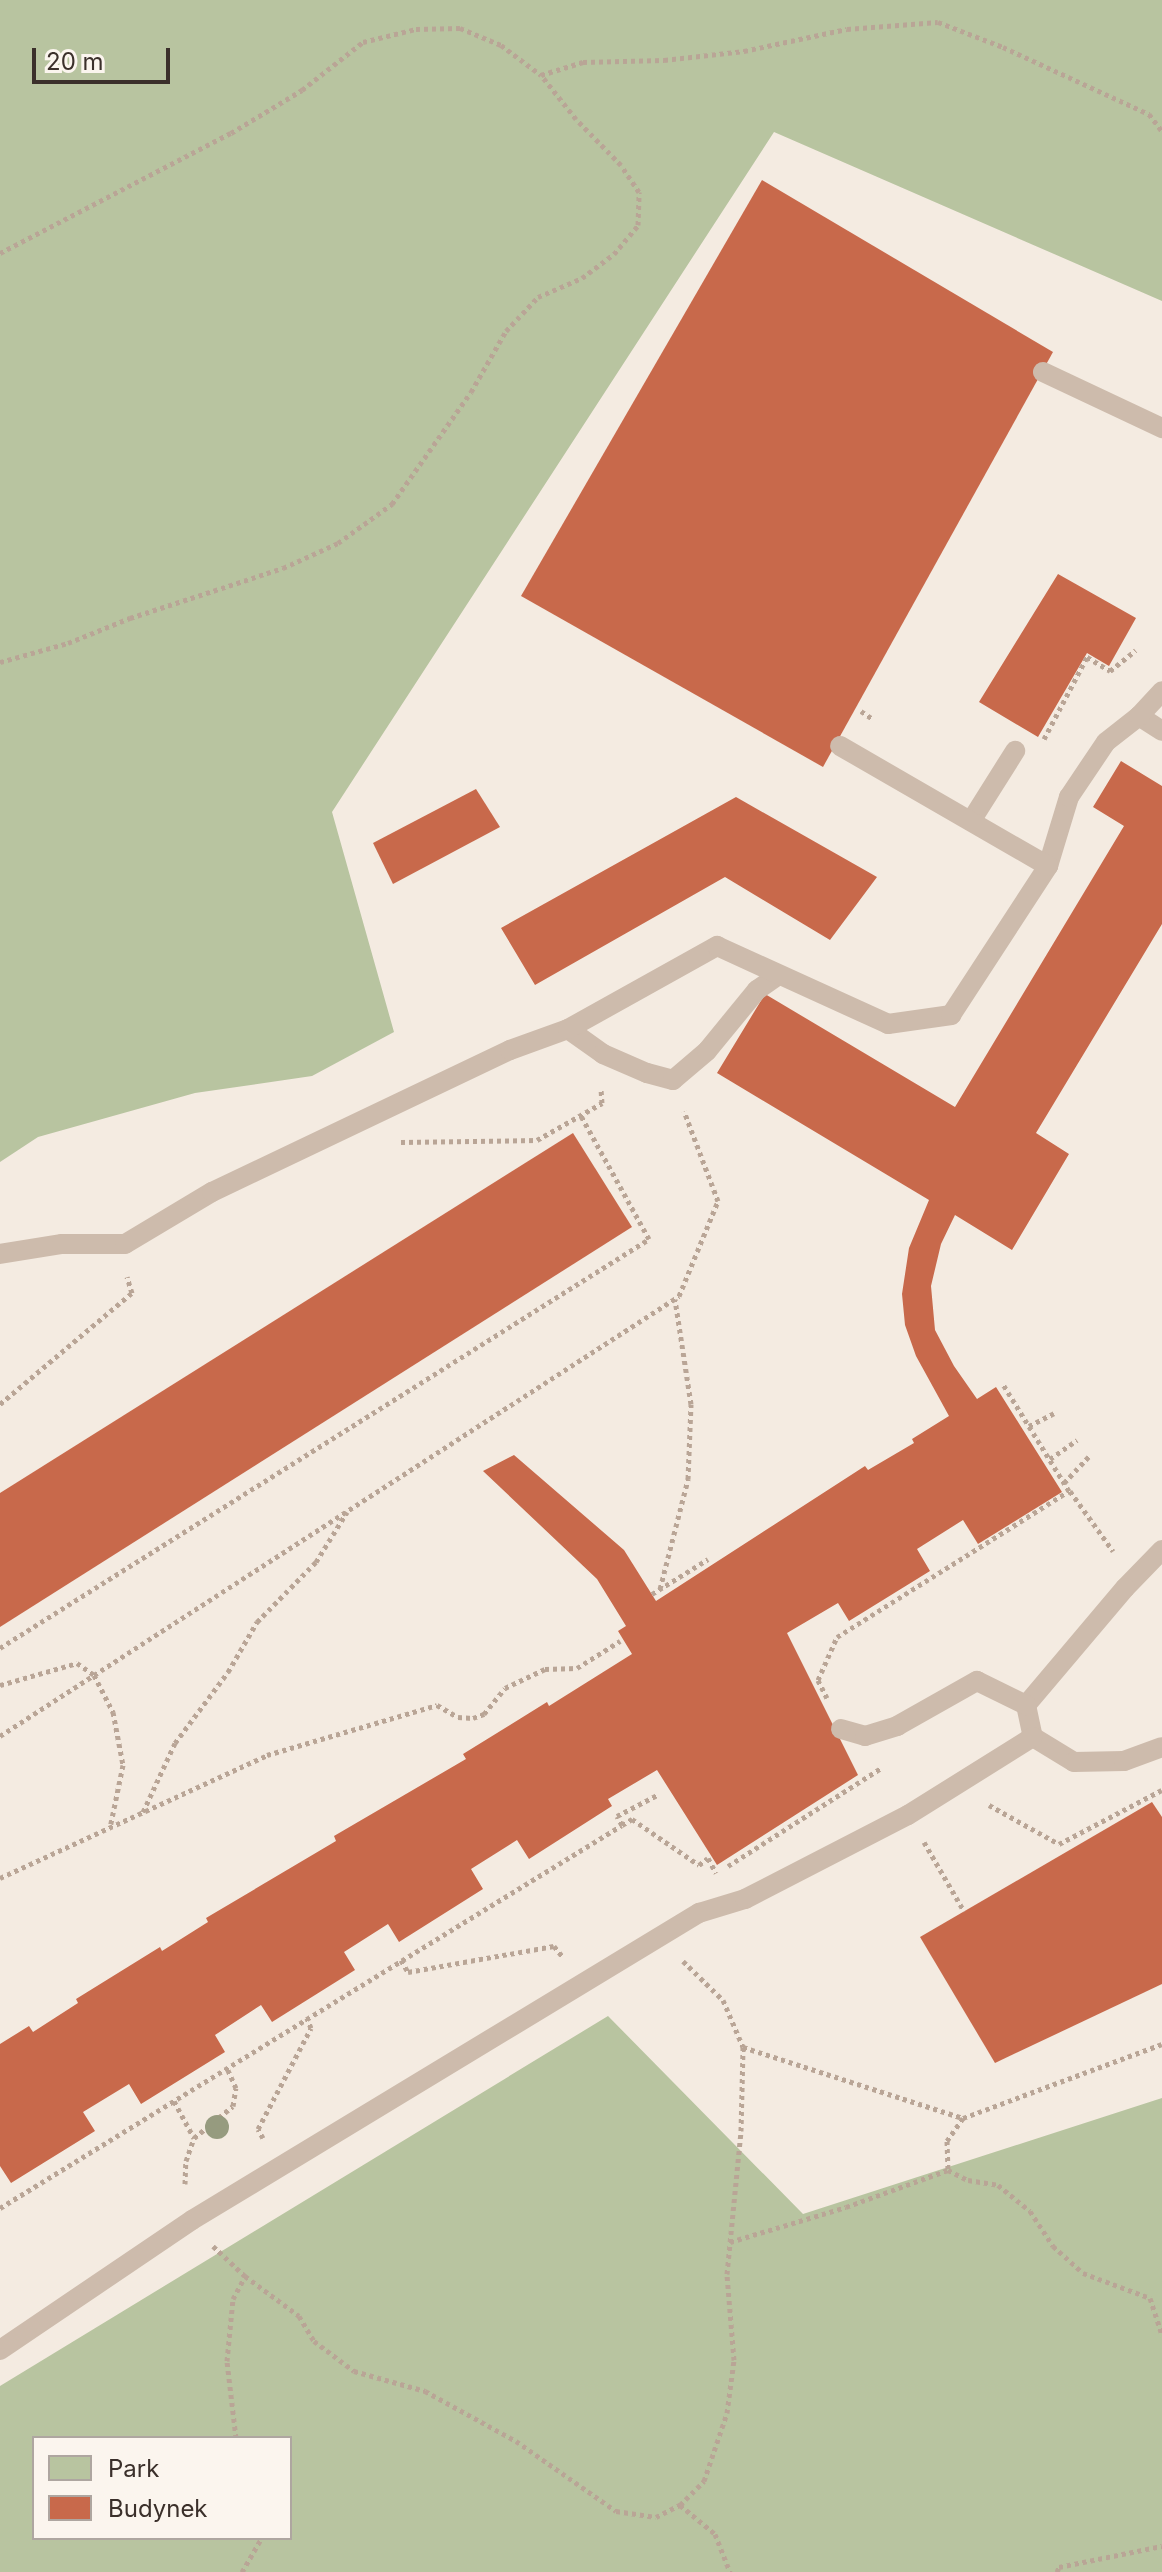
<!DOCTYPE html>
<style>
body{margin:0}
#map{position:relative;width:1162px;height:2572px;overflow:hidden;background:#f4ebe1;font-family:Inter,sans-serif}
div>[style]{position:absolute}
.green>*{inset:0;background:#b8c4a0}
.building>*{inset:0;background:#c8694b}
.path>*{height:5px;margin-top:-2.5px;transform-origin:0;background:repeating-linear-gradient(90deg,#b9a596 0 4px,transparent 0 8px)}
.lane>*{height:20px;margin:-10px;padding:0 10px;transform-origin:10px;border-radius:10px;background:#cdbbac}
.trees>*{width:24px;height:24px;margin:-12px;border-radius:50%;background:#969b7f}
span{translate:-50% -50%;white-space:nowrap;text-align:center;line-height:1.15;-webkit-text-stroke:8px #fbf5ee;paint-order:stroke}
.legend{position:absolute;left:32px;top:2436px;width:260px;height:104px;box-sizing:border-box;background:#fbf5ee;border:2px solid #aea6a0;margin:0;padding:10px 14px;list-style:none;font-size:24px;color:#3b302b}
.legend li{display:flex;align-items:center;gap:16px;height:40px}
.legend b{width:40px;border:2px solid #aea6a0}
.scale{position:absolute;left:32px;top:48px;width:138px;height:36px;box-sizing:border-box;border:4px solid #3b302b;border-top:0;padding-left:10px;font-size:24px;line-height:28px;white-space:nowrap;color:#3b302b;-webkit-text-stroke:6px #fbf5ee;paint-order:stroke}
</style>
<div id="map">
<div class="green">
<i style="clip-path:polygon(0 0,1162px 0,1162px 301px,774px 132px,332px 812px,394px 1032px,312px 1076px,195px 1093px,38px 1137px,0 1162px)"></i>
<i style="clip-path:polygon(evenodd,608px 2016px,803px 2214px,1162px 2098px,1162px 2572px,0 2572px,0 2386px,608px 2016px,290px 2438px,290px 2538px,34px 2538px,34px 2438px,290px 2438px)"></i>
</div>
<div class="building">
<i style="clip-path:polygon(762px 180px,1053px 352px,823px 767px,521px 596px)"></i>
<i style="clip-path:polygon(1058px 574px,1136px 618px,1109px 666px,1087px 653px,1038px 737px,979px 702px)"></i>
<i style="clip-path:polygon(1121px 761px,1162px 786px,1162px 924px,1036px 1133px,1069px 1154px,1012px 1250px,955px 1215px,941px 1244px,931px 1286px,935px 1330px,954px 1366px,977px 1399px,996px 1387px,1062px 1492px,978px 1544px,963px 1520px,917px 1549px,930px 1571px,849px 1621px,838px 1603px,787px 1633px,858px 1775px,717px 1865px,657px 1770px,608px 1799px,612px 1806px,529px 1859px,517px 1840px,471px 1869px,483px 1889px,399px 1942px,388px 1924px,344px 1952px,355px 1970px,272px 2022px,261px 2005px,215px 2035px,225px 2052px,141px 2104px,129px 2084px,83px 2112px,95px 2131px,11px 2183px,0 2166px,0 2044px,29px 2026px,33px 2032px,78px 2003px,76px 1999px,160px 1947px,162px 1951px,208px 1922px,206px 1918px,336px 1841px,334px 1836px,466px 1759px,463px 1754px,547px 1702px,549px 1706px,632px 1654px,618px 1631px,626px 1626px,597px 1579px,483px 1471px,514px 1455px,624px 1550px,656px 1601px,865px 1466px,868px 1470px,914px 1443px,912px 1439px,949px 1416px,916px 1356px,905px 1325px,902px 1294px,909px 1248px,929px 1200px,717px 1073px,765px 994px,955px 1107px,1124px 826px,1093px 807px)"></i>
<i style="clip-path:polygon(476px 789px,500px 827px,393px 884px,373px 843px)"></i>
<i style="clip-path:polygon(736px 797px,877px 877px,830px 940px,725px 877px,535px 985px,501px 928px)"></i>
<i style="clip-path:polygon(573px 1133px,632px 1227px,0 1627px,0 1493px)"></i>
<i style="clip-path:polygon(1152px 1802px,1162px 1817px,1162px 1984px,995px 2063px,920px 1937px)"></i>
</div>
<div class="path">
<i style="left:0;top:253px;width:260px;rotate:-27.5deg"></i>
<i style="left:231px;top:133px;width:83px;rotate:-31.2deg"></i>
<i style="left:302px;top:90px;width:78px;rotate:-38.2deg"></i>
<i style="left:363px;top:42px;width:55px;rotate:-13.8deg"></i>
<i style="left:416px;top:29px;width:44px;rotate:-1.3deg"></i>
<i style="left:460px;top:28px;width:44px;rotate:22.5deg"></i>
<i style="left:501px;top:45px;width:50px;rotate:36.9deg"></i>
<i style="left:541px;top:75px;width:44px;rotate:-17.2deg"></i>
<i style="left:583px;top:62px;width:81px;rotate:-1.4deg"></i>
<i style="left:664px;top:60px;width:81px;rotate:-6.4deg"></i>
<i style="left:744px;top:51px;width:105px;rotate:-12.1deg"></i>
<i style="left:847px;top:29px;width:91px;rotate:-4.4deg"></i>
<i style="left:938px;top:22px;width:70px;rotate:21deg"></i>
<i style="left:1003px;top:47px;width:161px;rotate:24.7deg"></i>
<i style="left:1149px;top:114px;width:21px;rotate:53deg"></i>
<i style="left:0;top:662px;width:71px;rotate:-15.6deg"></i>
<i style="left:68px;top:643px;width:67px;rotate:-22deg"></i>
<i style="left:130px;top:618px;width:161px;rotate:-18.1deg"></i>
<i style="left:283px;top:568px;width:60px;rotate:-24.4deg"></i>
<i style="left:338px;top:543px;width:67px;rotate:-35.8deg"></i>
<i style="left:392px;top:504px;width:137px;rotate:-54.8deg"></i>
<i style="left:471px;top:392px;width:70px;rotate:-60.2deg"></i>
<i style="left:506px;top:331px;width:47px;rotate:-46.7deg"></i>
<i style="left:538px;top:297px;width:48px;rotate:-23.4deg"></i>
<i style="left:582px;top:278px;width:40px;rotate:-37deg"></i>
<i style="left:614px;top:254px;width:38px;rotate:-50deg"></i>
<i style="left:638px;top:225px;width:33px;rotate:-88deg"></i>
<i style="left:639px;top:192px;width:32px;rotate:-124deg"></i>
<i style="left:621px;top:165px;width:64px;rotate:-134.4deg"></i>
<i style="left:576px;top:119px;width:56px;rotate:-128.5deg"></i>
<i style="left:861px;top:711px;width:14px;rotate:34deg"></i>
<i style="left:1044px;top:739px;width:93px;rotate:-62.3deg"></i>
<i style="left:1087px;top:657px;width:27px;rotate:31deg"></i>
<i style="left:1110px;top:671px;width:33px;rotate:-39deg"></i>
<i style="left:401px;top:1142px;width:136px;rotate:-0.8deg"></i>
<i style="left:537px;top:1140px;width:75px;rotate:-29.6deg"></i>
<i style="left:602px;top:1103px;width:14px;rotate:-94deg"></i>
<i style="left:0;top:1404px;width:172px;rotate:-40.1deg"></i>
<i style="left:132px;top:1293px;width:17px;rotate:-107deg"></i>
<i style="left:1029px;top:1426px;width:28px;rotate:-27deg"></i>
<i style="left:1050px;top:1459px;width:33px;rotate:-35deg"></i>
<i style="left:1064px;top:1483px;width:37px;rotate:-47deg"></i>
<i style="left:1070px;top:1491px;width:74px;rotate:54.4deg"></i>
<i style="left:660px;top:1589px;width:114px;rotate:-75.7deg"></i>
<i style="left:688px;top:1479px;width:75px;rotate:-87.7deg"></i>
<i style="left:691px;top:1404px;width:106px;rotate:-98.7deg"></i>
<i style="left:652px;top:1594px;width:66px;rotate:-32deg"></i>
<i style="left:0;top:1648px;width:767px;rotate:-32.22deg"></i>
<i style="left:649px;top:1239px;width:141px;rotate:-118.9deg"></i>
<i style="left:0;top:1685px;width:80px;rotate:-15.9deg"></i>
<i style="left:77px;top:1663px;width:21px;rotate:35deg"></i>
<i style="left:94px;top:1675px;width:42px;rotate:62.8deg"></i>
<i style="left:113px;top:1712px;width:54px;rotate:79.3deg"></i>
<i style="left:123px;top:1765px;width:64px;rotate:101.7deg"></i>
<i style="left:827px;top:1698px;width:20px;rotate:-117deg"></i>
<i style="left:818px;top:1680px;width:47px;rotate:-66.2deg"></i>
<i style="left:837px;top:1637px;width:274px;rotate:-32.2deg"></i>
<i style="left:1069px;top:1491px;width:126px;rotate:-121.7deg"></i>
<i style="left:0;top:1736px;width:809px;rotate:-32.94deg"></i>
<i style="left:679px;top:1296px;width:103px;rotate:-67.7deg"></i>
<i style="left:718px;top:1201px;width:96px;rotate:-110.7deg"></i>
<i style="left:989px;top:1805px;width:80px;rotate:29.1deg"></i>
<i style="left:1059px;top:1844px;width:116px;rotate:-27.7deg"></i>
<i style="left:143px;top:1812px;width:76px;rotate:-65.1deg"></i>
<i style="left:175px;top:1743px;width:89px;rotate:-53.3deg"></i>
<i style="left:228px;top:1672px;width:58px;rotate:-59.9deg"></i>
<i style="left:257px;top:1622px;width:84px;rotate:-45.5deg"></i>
<i style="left:316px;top:1562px;width:59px;rotate:-58.2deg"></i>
<i style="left:622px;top:1825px;width:12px;rotate:-31deg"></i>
<i style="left:632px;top:1819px;width:81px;rotate:34.5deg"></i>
<i style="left:699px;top:1865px;width:11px;rotate:-38deg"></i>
<i style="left:708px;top:1858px;width:17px;rotate:62deg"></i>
<i style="left:924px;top:1842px;width:80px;rotate:59.9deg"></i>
<i style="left:728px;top:1866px;width:182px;rotate:-32.6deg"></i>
<i style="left:0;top:1878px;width:294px;rotate:-24.7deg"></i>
<i style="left:267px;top:1755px;width:177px;rotate:-16.4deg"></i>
<i style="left:437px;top:1705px;width:24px;rotate:30deg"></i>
<i style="left:458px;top:1717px;width:15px;rotate:4deg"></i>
<i style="left:473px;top:1718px;width:12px;rotate:-20deg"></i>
<i style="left:484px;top:1714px;width:33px;rotate:-51deg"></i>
<i style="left:505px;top:1688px;width:44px;rotate:-25.4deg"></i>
<i style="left:545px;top:1669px;width:32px;rotate:-2deg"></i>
<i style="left:577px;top:1668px;width:51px;rotate:-32.1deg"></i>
<i style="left:401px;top:1960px;width:14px;rotate:60deg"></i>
<i style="left:408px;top:1972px;width:148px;rotate:-10.1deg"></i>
<i style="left:554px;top:1946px;width:13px;rotate:51deg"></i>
<i style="left:683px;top:1961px;width:56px;rotate:44.3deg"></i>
<i style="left:723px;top:2000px;width:51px;rotate:66.9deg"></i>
<i style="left:743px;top:2047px;width:231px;rotate:17.9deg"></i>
<i style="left:963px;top:2118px;width:212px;rotate:-20.4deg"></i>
<i style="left:174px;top:2101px;width:42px;rotate:61.6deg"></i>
<i style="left:963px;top:2118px;width:28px;rotate:125deg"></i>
<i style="left:947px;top:2141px;width:29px;rotate:88deg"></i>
<i style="left:948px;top:2170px;width:22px;rotate:27deg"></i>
<i style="left:968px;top:2180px;width:30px;rotate:9deg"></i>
<i style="left:998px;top:2185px;width:41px;rotate:39.1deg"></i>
<i style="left:1030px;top:2211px;width:42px;rotate:56.7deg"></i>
<i style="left:1053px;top:2246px;width:40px;rotate:42deg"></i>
<i style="left:1083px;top:2273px;width:72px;rotate:20.5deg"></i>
<i style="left:1150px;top:2298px;width:40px;rotate:72deg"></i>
<i style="left:263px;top:2138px;width:10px;rotate:-119deg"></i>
<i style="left:258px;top:2129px;width:114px;rotate:-62.3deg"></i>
<i style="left:311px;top:2028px;width:11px;rotate:-112deg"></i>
<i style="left:185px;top:2184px;width:23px;rotate:-88deg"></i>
<i style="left:186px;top:2161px;width:24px;rotate:-71deg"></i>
<i style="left:194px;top:2138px;width:50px;rotate:-39.4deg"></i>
<i style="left:233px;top:2106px;width:18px;rotate:-81deg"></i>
<i style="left:236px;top:2088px;width:22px;rotate:-114deg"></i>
<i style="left:0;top:2208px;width:730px;rotate:-31.62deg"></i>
<i style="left:622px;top:1825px;width:10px;rotate:-119deg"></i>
<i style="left:617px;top:1816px;width:47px;rotate:-27.6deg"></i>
<i style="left:730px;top:2242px;width:121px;rotate:-16.8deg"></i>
<i style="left:846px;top:2207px;width:109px;rotate:-19.9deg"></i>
<i style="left:213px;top:2246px;width:44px;rotate:43.2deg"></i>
<i style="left:245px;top:2276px;width:67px;rotate:36.5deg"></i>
<i style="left:299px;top:2316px;width:29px;rotate:59deg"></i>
<i style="left:314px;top:2341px;width:50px;rotate:36.9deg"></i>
<i style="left:354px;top:2371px;width:74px;rotate:15.7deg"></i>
<i style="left:425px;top:2391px;width:104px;rotate:28.8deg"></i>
<i style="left:516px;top:2441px;width:122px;rotate:35deg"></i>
<i style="left:616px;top:2511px;width:40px;rotate:8.5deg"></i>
<i style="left:656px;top:2517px;width:27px;rotate:-27deg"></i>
<i style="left:680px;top:2505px;width:34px;rotate:-45deg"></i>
<i style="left:704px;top:2481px;width:72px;rotate:-71.3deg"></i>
<i style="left:727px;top:2413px;width:53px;rotate:-82.5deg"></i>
<i style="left:734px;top:2360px;width:86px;rotate:-94.7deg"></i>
<i style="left:727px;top:2274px;width:144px;rotate:-84.4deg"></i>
<i style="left:741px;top:2131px;width:84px;rotate:-88.6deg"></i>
<i style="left:236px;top:2438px;width:78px;rotate:-96.7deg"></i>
<i style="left:227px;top:2361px;width:62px;rotate:-84.5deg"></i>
<i style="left:233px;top:2299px;width:26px;rotate:-62deg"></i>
<i style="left:680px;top:2505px;width:45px;rotate:39.6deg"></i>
<i style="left:715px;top:2534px;width:41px;rotate:68.5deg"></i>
<i style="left:242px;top:2572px;width:39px;rotate:-60deg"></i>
<i style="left:1057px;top:2572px;width:5px;rotate:-68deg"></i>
<i style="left:1059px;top:2567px;width:105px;rotate:-11.5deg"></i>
</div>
<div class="lane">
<i style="left:1043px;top:372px;width:132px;rotate:25.2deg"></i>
<i style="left:1139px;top:716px;width:27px;rotate:33deg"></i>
<i style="left:971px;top:821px;width:83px;rotate:-57.8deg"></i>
<i style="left:1048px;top:866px;width:72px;rotate:-73.1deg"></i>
<i style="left:1069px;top:797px;width:66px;rotate:-56.1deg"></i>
<i style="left:1106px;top:742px;width:42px;rotate:-38.2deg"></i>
<i style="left:1139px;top:716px;width:34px;rotate:-47deg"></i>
<i style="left:568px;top:1029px;width:43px;rotate:35.5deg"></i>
<i style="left:603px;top:1054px;width:48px;rotate:23.4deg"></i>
<i style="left:647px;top:1073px;width:27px;rotate:15deg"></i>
<i style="left:673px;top:1080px;width:45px;rotate:-40.5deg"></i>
<i style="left:707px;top:1051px;width:79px;rotate:-50.7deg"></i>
<i style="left:757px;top:990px;width:24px;rotate:-35deg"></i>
<i style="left:0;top:1254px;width:63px;rotate:-9.2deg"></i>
<i style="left:62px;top:1244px;width:63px"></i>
<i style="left:125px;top:1244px;width:101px;rotate:-30.9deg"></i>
<i style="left:212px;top:1192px;width:330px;rotate:-25.5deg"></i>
<i style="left:510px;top:1050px;width:62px;rotate:-19.9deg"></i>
<i style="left:568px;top:1029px;width:171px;rotate:-29.1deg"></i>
<i style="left:717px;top:946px;width:188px;rotate:24.5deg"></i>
<i style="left:888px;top:1024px;width:64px;rotate:-8.1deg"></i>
<i style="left:951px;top:1015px;width:178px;rotate:-56.9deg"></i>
<i style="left:1048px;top:866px;width:240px;rotate:-150deg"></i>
<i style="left:1162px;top:1550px;width:53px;rotate:134.2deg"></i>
<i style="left:1125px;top:1588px;width:153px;rotate:130.2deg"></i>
<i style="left:1026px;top:1705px;width:33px;rotate:78deg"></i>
<i style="left:1033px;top:1737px;width:48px;rotate:31.4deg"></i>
<i style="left:1074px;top:1762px;width:50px;rotate:-1.1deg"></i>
<i style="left:1124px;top:1761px;width:40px;rotate:-20.2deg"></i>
<i style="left:841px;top:1729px;width:25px;rotate:16deg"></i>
<i style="left:865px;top:1736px;width:34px;rotate:-17deg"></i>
<i style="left:897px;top:1726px;width:92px;rotate:-29.4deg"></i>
<i style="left:977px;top:1681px;width:55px;rotate:26.1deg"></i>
<i style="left:0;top:2350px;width:232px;rotate:-34.1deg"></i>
<i style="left:192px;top:2220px;width:593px;rotate:-31.2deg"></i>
<i style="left:699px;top:1913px;width:48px;rotate:-16.9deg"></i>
<i style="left:745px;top:1899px;width:183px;rotate:-27.3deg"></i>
<i style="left:908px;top:1815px;width:147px;rotate:-32deg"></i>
</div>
<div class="trees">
<i style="left:217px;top:2127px"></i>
</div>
<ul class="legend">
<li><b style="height:22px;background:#b8c4a0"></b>Park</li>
<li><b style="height:22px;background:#c8694b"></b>Budynek</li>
</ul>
<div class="scale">20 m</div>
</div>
